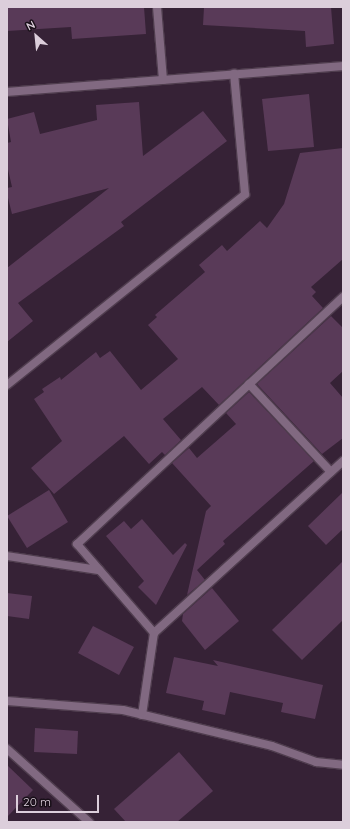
<!DOCTYPE html>
<style>
body{margin:0}
#map{position:relative;width:350px;height:829px;overflow:hidden;background:#362236;font-family:Quicksand,sans-serif}
div>[style]{position:absolute}
.building>*{inset:0;background:#593a58}
.roads{filter:drop-shadow(1px 0 #4f3d4e) drop-shadow(-1px 0 #4f3d4e) drop-shadow(0 1px #4f3d4e) drop-shadow(0 -1px #4f3d4e)}
.minor>*{height:8px;margin:-4px;padding:0 4px;transform-origin:4px;border-radius:4px;background:#816981}
span{translate:-50% -50%;white-space:nowrap;text-align:center;line-height:1.15;-webkit-text-stroke:3px #180f18;paint-order:stroke}
.frame{position:absolute;inset:0;border:8px solid #dccedb;pointer-events:none}
.north{position:absolute;left:16px;top:16px;width:40px;height:40px;-webkit-text-stroke:3px #180f18;paint-order:stroke;rotate:333deg;font-size:11px;font-weight:700;line-height:16px;text-align:center;color:#dccedb}
.north::after{content:'';display:block;margin:auto;width:14px;height:18px;background:#dccedb;clip-path:polygon(50% 0,100% 100%,50% 72%,0 100%)}
.scale{position:absolute;left:16px;top:795px;width:83px;height:18px;box-sizing:border-box;border:2px solid #dccedb;border-top:0;padding-left:5px;font-size:12px;line-height:14px;white-space:nowrap;color:#dccedb;-webkit-text-stroke:3px #180f18;paint-order:stroke}
</style>
<div id="map">
<div class="building">
<i style="clip-path:polygon(7px 7px,144px 7px,146px 34px,72px 39px,71px 27px,7px 31px)"></i>
<i style="clip-path:polygon(204px 7px,331px 7px,334px 44px,306px 47px,305px 31px,203px 25px)"></i>
<i style="clip-path:polygon(309px 94px,314px 147px,268px 151px,262px 99px)"></i>
<i style="clip-path:polygon(139px 102px,143px 156px,203px 111px,227px 141px,121px 222px,124px 226px,18px 303px,33px 321px,7px 342px,7px 268px,109px 188px,12px 214px,7px 194px,7px 188px,12px 187px,7px 165px,7px 143px,11px 142px,7px 119px,34px 112px,40px 134px,97px 120px,96px 105px)"></i>
<i style="clip-path:polygon(343px 148px,343px 259px,311px 287px,316px 292px,312px 296px,323px 308px,219px 405px,202px 387px,163px 419px,181px 440px,165px 455px,162px 452px,149px 464px,124px 436px,54px 494px,31px 468px,62px 441px,34px 399px,44px 392px,42px 389px,60px 377px,61px 380px,96px 352px,100px 358px,110px 351px,141px 390px,178px 359px,148px 325px,157px 317px,155px 315px,205px 272px,199px 265px,222px 245px,227px 251px,260px 221px,267px 228px,284px 204px,300px 153px)"></i>
<i style="clip-path:polygon(331px 316px,343px 328px,343px 371px,330px 383px,343px 398px,343px 438px,322px 454px,257px 384px)"></i>
<i style="clip-path:polygon(249px 392px,314px 461px,223px 541px,225px 544px,197px 570px,205px 580px,187px 595px,206px 511px,211px 506px,172px 463px,189px 448px,197px 458px,236px 424px,226px 413px)"></i>
<i style="clip-path:polygon(49px 490px,68px 522px,27px 548px,7px 516px)"></i>
<i style="clip-path:polygon(343px 492px,343px 529px,326px 545px,308px 526px)"></i>
<i style="clip-path:polygon(142px 519px,173px 555px,185px 543px,187px 545px,156px 605px,138px 587px,144px 581px,106px 536px,124px 521px,131px 529px)"></i>
<i style="clip-path:polygon(343px 561px,343px 620px,302px 660px,272px 630px)"></i>
<i style="clip-path:polygon(212px 588px,239px 621px,205px 650px,182px 621px,183px 614px)"></i>
<i style="clip-path:polygon(7px 593px,32px 596px,29px 619px,7px 616px)"></i>
<i style="clip-path:polygon(93px 626px,134px 647px,119px 675px,78px 653px)"></i>
<i style="clip-path:polygon(174px 657px,218px 666px,213px 660px,323px 685px,315px 719px,281px 712px,283px 703px,230px 692px,225px 715px,202px 710px,204px 701px,166px 693px)"></i>
<i style="clip-path:polygon(35px 728px,78px 731px,77px 754px,34px 752px)"></i>
<i style="clip-path:polygon(179px 752px,213px 791px,177px 822px,126px 822px,114px 809px)"></i>
<i style="clip-path:polygon(7px 765px,33px 790px,7px 817px)"></i>
</div>
<div class="roads">
<div class="minor">
<i style="left:157px;top:7px;width:73px;rotate:85.3deg"></i>
<i style="left:7px;top:92px;width:337px;rotate:-4.4deg"></i>
<i style="left:343px;top:297px;width:363px;rotate:137.1deg"></i>
<i style="left:77px;top:544px;width:118px;rotate:49.1deg"></i>
<i style="left:154px;top:633px;width:256px;rotate:-42.3deg"></i>
<i style="left:249px;top:384px;width:120px;rotate:47deg"></i>
<i style="left:7px;top:385px;width:305px;rotate:-38.7deg"></i>
<i style="left:245px;top:194px;width:121px;rotate:-95.2deg"></i>
<i style="left:7px;top:556px;width:93px;rotate:8.7deg"></i>
<i style="left:7px;top:701px;width:116px;rotate:4.4deg"></i>
<i style="left:123px;top:710px;width:153px;rotate:13.6deg"></i>
<i style="left:272px;top:746px;width:47px;rotate:20deg"></i>
<i style="left:316px;top:762px;width:27px;rotate:6deg"></i>
<i style="left:142px;top:715px;width:83px;rotate:-81.7deg"></i>
<i style="left:7px;top:749px;width:110px;rotate:41.7deg"></i>
</div>
</div>
<div class="frame"></div>
<div class="north">N</div>
<div class="scale">20 m</div>
</div>
